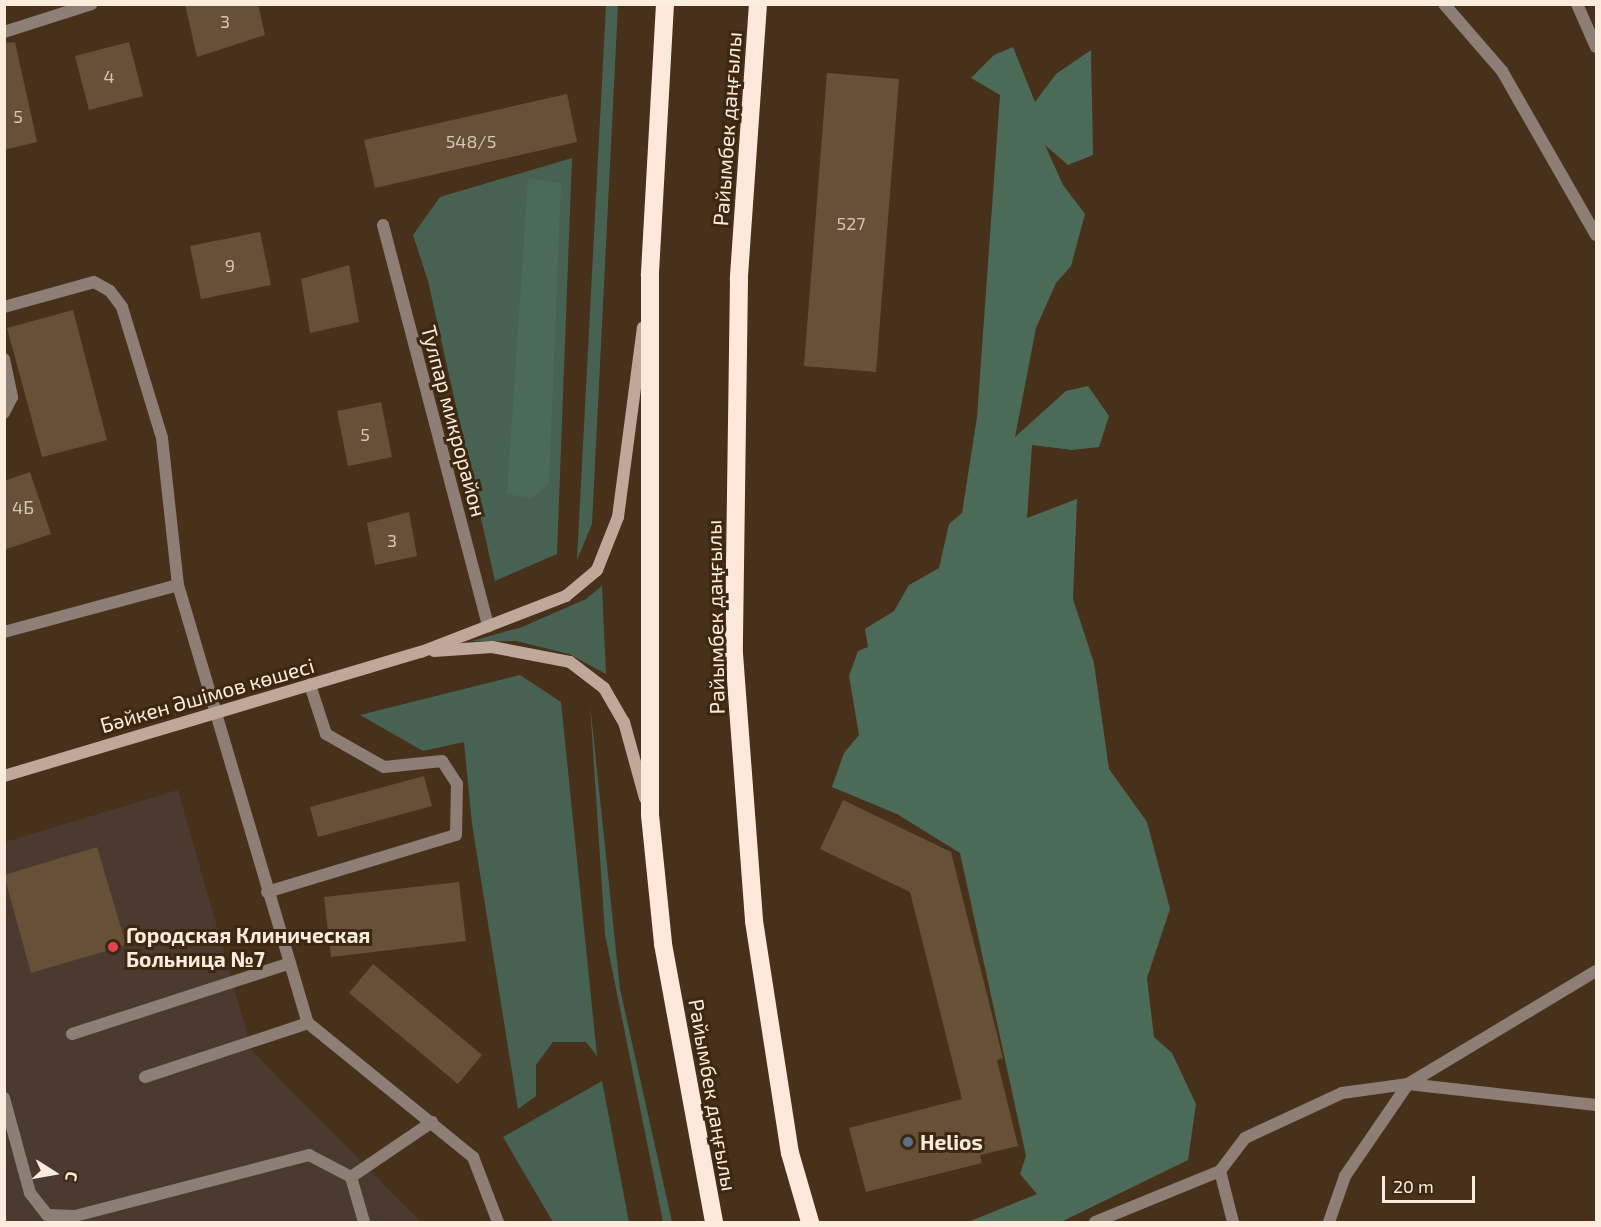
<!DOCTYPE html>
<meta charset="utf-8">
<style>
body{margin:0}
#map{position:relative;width:1601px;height:1227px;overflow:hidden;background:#47311a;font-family:"Exo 2",sans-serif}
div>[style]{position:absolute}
.medical>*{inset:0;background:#4b3a30}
.green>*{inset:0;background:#476252}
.forest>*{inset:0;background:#4b6b58}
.building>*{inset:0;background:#665138}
.lane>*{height:12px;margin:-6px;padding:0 6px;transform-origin:6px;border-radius:6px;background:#8d7f76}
.street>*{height:12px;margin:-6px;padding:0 6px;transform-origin:6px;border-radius:6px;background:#8d7f76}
.secondary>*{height:12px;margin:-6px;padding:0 6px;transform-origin:6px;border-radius:6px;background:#bfa89a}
.highway>*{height:18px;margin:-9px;padding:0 9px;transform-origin:9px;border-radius:9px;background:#fde8db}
.dots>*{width:16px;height:16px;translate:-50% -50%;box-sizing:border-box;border:3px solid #3d2710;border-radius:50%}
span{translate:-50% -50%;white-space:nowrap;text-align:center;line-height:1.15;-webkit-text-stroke:6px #3d2710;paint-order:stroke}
.number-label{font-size:18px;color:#d6c5b4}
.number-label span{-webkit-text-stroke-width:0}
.street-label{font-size:21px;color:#fbecde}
.poi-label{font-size:21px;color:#fbecde;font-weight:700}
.left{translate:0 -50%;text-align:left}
.frame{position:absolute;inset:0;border:6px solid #fbecde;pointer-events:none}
.north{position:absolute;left:24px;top:1143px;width:60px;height:60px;-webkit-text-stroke:4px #3d2710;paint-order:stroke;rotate:101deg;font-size:16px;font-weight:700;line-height:24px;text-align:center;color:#fbecde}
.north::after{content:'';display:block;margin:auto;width:21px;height:27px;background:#fbecde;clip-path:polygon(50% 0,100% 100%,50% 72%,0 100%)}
.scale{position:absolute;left:1382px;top:1176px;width:93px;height:27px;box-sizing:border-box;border:3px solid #fbecde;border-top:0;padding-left:8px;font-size:18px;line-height:21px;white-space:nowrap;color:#fbecde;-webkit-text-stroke:4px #3d2710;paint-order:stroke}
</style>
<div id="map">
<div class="medical">
<i style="clip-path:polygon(178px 790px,252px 1051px,421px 1222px,5px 1222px,5px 842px)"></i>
</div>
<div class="green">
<i style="clip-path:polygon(606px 5px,618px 5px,592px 524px,577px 560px)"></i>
<i style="clip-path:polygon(572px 158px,557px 554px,495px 581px,428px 281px,413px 235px,440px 197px)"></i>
<i style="clip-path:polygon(602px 586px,606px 674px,569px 654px,516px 641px,472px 641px,522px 627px,586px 599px)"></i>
<i style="clip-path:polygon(520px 675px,561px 702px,597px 1056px,586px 1042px,553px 1042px,536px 1065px,536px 1096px,518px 1109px,472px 824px,464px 742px,423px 751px,360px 715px)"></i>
<i style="clip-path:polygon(590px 704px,620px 989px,672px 1222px,663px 1222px,605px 934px)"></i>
<i style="clip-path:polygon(602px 1081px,629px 1222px,553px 1222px,503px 1137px)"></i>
</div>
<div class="forest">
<i style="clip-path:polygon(1013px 47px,1035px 102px,1056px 74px,1091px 50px,1093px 155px,1068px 165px,1045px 145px,1063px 185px,1085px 214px,1071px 266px,1056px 283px,1036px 328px,1015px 437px,1066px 391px,1088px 386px,1109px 416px,1099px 447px,1072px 450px,1032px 445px,1027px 518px,1077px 499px,1073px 599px,1094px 663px,1109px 769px,1147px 822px,1170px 909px,1147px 978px,1154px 1037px,1172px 1053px,1196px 1104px,1188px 1160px,1061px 1222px,968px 1222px,1037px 1194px,1020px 1174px,1026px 1156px,960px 853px,897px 814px,832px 787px,844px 753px,859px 735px,849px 676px,858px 651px,868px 647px,865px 629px,894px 611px,909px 585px,939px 568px,949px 524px,962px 513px,977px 417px,1000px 95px,971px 78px,994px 55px)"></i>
<i style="clip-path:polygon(528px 178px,561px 184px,549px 483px,532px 498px,507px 494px)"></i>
</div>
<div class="building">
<i style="clip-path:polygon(185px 4px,258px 4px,265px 35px,197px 57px)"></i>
<i style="clip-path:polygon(15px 42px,37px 142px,4px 150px,4px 43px)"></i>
<i style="clip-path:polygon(129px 42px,143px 96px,89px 110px,75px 56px)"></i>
<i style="clip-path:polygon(827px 73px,899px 79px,876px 372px,804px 366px)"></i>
<i style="clip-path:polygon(567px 94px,577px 142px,375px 188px,364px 140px)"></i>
<i style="clip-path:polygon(260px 232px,271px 285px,201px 299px,190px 246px)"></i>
<i style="clip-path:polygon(349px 265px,359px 322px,310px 333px,301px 279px)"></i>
<i style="clip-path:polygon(73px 310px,107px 440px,42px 457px,7px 328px)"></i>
<i style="clip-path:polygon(381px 402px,392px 457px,348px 466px,337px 411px)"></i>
<i style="clip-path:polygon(30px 472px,51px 534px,4px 550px,4px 481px)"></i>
<i style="clip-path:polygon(409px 512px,417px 556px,375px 565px,367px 523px)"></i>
<i style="clip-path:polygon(424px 776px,432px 806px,318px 837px,310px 807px)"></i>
<i style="clip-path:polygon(843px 800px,951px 852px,1003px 1058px,997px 1060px,1018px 1146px,980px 1155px,982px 1163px,866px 1192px,849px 1128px,962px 1099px,910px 892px,820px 849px)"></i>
<i style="clip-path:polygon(97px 847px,126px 945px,31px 973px,4px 875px)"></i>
<i style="clip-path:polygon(459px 882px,466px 941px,331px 957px,324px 897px)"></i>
<i style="clip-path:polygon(373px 964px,482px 1055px,458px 1084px,349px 993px)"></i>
</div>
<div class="lane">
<i style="left:1444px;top:4px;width:89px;rotate:49.1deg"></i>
<i style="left:1502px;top:71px;width:189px;rotate:60.2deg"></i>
<i style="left:383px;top:225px;width:415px;rotate:75.3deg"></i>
<i style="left:4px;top:307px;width:93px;rotate:-15.5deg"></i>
<i style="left:94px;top:282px;width:18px;rotate:29deg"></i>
<i style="left:110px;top:291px;width:20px;rotate:53deg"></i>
<i style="left:122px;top:307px;width:137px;rotate:73deg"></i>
<i style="left:162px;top:438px;width:148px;rotate:83.8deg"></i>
<i style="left:178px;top:585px;width:457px;rotate:73.5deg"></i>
<i style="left:308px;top:1023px;width:213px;rotate:39.1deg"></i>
<i style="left:473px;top:1157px;width:70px;rotate:69deg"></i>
<i style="left:4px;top:359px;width:39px;rotate:78deg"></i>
<i style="left:12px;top:397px;width:18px;rotate:117deg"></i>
<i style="left:4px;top:632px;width:180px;rotate:-15.1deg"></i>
<i style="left:267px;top:892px;width:197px;rotate:-16.8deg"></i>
<i style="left:456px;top:835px;width:51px;rotate:-88.9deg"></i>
<i style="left:457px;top:784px;width:27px;rotate:-123deg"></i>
<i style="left:442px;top:761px;width:58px;rotate:174.1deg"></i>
<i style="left:384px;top:767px;width:67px;rotate:-150.4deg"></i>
<i style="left:326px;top:734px;width:52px;rotate:-108.1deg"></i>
<i style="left:72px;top:1034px;width:229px;rotate:-18deg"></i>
<i style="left:145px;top:1077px;width:172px;rotate:-18.3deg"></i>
<i style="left:4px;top:1098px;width:98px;rotate:74.7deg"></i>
<i style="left:30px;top:1193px;width:28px;rotate:52deg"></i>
<i style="left:47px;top:1215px;width:28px;rotate:2deg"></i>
<i style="left:75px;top:1216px;width:242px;rotate:-14.6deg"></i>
<i style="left:309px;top:1155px;width:47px;rotate:27.6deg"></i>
<i style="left:351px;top:1177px;width:98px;rotate:-34.2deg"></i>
<i style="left:1220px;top:1171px;width:53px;rotate:75.7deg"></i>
<i style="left:351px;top:1177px;width:47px;rotate:73.9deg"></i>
<i style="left:1095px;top:1222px;width:135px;rotate:-22.2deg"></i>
<i style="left:1220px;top:1171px;width:41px;rotate:-52.9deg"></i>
<i style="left:1245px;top:1138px;width:107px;rotate:-24.9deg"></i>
<i style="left:1342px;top:1093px;width:67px;rotate:-7.8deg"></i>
<i style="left:1408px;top:1084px;width:189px;rotate:6.4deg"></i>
<i style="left:1329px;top:1222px;width:49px;rotate:-70.8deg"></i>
<i style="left:1345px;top:1176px;width:112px;rotate:-55.6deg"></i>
<i style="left:1408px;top:1084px;width:219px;rotate:-31deg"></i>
</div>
<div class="street">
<i style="left:1577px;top:4px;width:47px;rotate:66.2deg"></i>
<i style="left:4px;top:32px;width:92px;rotate:-17.7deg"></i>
</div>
<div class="secondary">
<i style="left:434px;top:651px;width:58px;rotate:-3.9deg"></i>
<i style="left:492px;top:647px;width:79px;rotate:10.9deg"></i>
<i style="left:570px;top:662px;width:43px;rotate:37.4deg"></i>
<i style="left:604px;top:688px;width:39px;rotate:60deg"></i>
<i style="left:624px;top:722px;width:79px;rotate:74.6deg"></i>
<i style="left:4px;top:776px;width:435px;rotate:-16.6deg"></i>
<i style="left:421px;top:652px;width:155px;rotate:-21.1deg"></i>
<i style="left:566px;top:596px;width:40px;rotate:-40deg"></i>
<i style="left:597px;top:570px;width:57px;rotate:-68.4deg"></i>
<i style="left:618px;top:517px;width:191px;rotate:-82.5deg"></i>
</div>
<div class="highway">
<i style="left:665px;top:4px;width:272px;rotate:93.2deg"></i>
<i style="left:650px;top:276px;width:539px;rotate:90deg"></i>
<i style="left:650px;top:815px;width:130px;rotate:84.2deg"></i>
<i style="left:663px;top:944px;width:283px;rotate:79.6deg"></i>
<i style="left:758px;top:4px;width:276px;rotate:94deg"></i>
<i style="left:739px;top:279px;width:375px;rotate:90.8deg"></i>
<i style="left:734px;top:654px;width:268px;rotate:85.7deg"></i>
<i style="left:754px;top:921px;width:235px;rotate:81.2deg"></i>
<i style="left:790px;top:1153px;width:72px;rotate:73.8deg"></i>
</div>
<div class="dots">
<i style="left:113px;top:947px;background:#e0444e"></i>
<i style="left:908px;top:1142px;background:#5c6f8a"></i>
</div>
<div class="number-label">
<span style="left:225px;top:21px">3</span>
<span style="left:109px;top:76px">4</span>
<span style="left:18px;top:116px">5</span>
<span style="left:471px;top:141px">548/5</span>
<span style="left:851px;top:223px">527</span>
<span style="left:230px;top:265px">9</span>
<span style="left:365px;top:434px">5</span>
<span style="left:23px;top:507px">4Б</span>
<span style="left:392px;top:540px">3</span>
</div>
<div class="street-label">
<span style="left:727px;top:129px;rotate:-86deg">Райымбек даңғылы</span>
<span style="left:454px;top:421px;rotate:75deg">Тулпар микрорайон</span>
<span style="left:715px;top:617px;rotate:-91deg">Райымбек даңғылы</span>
<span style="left:207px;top:695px;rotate:-16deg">Бәйкен Әшімов көшесі</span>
<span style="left:713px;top:1095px;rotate:80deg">Райымбек даңғылы</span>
</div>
<div class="poi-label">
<span class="left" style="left:126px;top:947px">Городская Клиническая<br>Больница №7</span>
<span class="left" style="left:920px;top:1142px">Helios</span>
</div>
<div class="frame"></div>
<div class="north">С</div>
<div class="scale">20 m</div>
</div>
